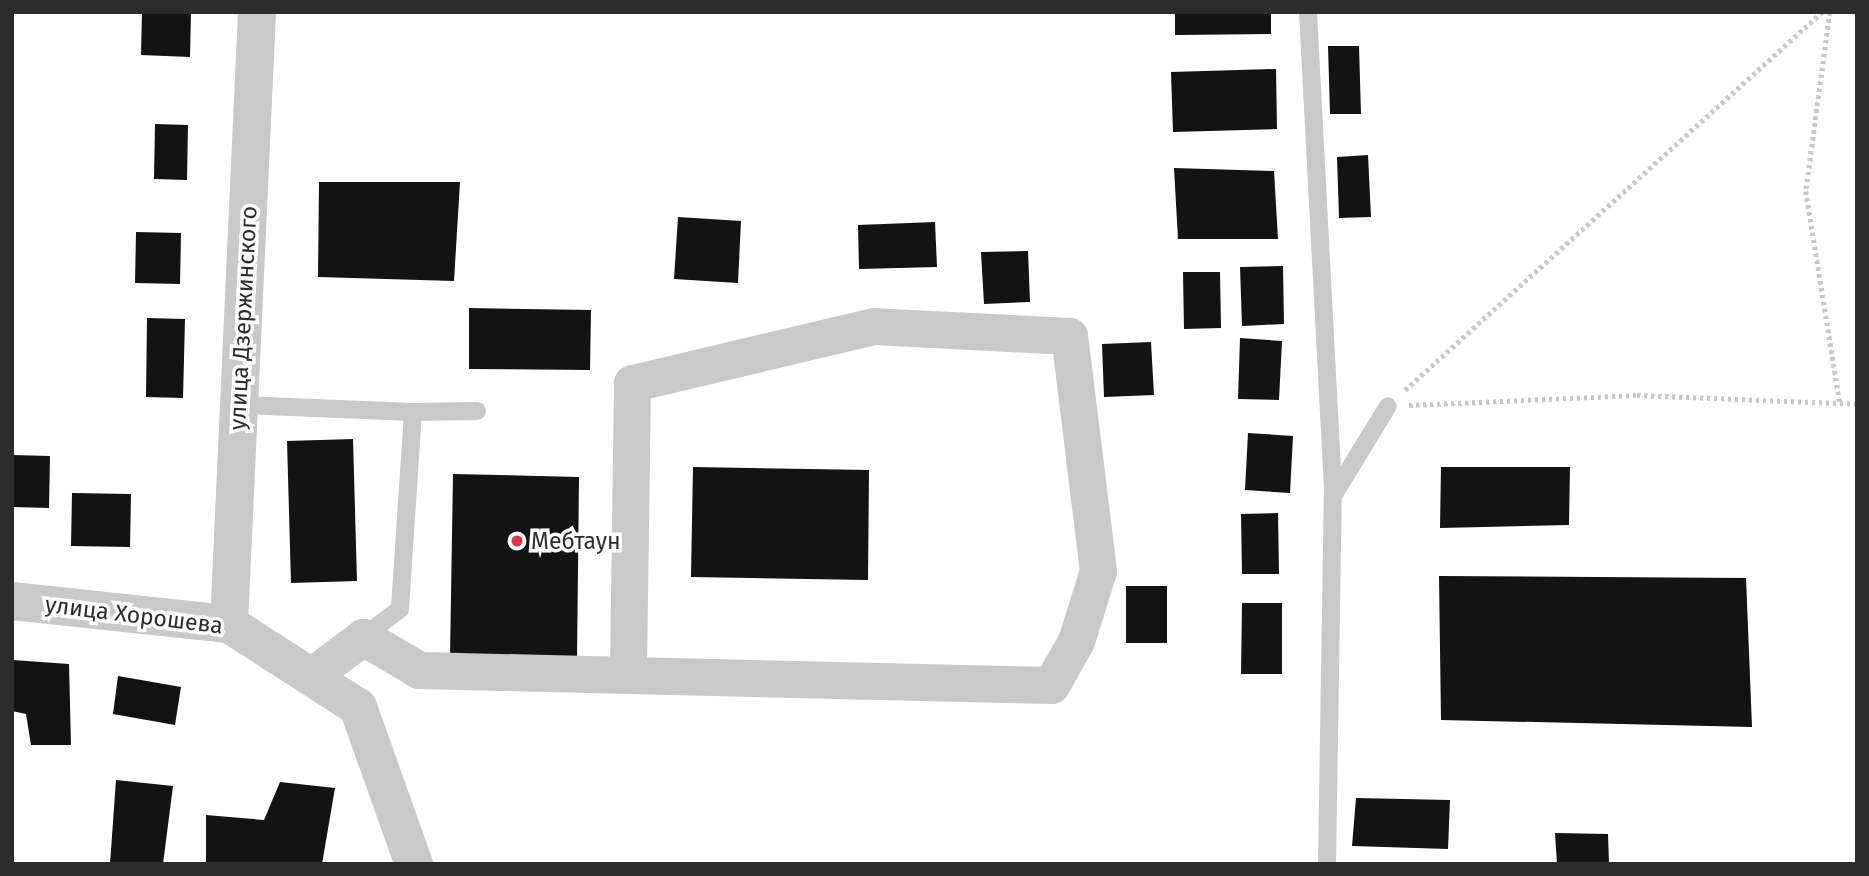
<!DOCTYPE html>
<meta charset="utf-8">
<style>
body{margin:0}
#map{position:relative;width:1869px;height:876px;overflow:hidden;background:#fff;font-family:"Fira Sans",sans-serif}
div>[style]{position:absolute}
.building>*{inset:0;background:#131313}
.path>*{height:4.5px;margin-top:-2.25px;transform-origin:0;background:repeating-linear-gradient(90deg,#c9c9c9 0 3.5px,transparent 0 7px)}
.service>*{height:18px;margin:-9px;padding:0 9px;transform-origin:9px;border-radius:9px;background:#c9c9c9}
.minor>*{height:37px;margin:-18.5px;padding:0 18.5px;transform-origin:18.5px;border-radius:18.5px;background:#c9c9c9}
.tertiary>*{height:38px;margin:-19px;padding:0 19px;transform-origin:19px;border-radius:19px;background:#c9c9c9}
.dots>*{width:19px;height:19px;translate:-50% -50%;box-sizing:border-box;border:4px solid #fff;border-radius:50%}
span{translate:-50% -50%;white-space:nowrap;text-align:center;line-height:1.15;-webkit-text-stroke:7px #fff;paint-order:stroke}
.street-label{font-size:23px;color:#2c2c2c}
.poi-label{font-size:23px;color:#2c2c2c}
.left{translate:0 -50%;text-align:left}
.frame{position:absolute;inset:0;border:14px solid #2c2c2c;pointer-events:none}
</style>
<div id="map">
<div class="building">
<i style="clip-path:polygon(142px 12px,191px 12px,190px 57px,141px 55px)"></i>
<i style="clip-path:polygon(1175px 12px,1271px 12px,1271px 34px,1175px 35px)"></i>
<i style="clip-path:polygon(1328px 46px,1359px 46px,1361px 114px,1330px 114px)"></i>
<i style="clip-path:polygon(1276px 69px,1277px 129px,1173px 132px,1171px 72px)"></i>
<i style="clip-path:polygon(155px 124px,188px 125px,187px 180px,154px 179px)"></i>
<i style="clip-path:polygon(1368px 155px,1371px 217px,1339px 218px,1337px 157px)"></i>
<i style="clip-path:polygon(1174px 168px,1274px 171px,1278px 239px,1178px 239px)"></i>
<i style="clip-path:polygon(319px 182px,460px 182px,454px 281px,318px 277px)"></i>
<i style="clip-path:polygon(678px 217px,741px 221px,738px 283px,674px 279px)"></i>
<i style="clip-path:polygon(935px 222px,937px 267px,859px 269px,858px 225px)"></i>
<i style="clip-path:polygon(136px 232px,181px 233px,180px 284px,135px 283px)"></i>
<i style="clip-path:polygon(1028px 251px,1030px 302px,984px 304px,981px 252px)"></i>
<i style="clip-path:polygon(1283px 266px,1284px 324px,1242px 326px,1240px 267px)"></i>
<i style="clip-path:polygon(1183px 272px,1220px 272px,1221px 328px,1184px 329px)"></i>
<i style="clip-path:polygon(469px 308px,591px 310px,590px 370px,469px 369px)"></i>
<i style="clip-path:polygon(147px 318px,185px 319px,183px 398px,146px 397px)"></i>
<i style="clip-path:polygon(1240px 338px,1282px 341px,1279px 400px,1238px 399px)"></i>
<i style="clip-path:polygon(1151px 342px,1154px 395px,1104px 397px,1102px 344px)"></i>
<i style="clip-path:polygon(1248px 433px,1293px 436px,1290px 493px,1245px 490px)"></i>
<i style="clip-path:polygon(353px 439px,357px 581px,291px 583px,287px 441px)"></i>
<i style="clip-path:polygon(12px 455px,50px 456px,49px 508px,12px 507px)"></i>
<i style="clip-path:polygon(693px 467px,869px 470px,868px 580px,691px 577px)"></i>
<i style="clip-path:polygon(1441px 467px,1570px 467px,1569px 525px,1440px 528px)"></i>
<i style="clip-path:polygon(453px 474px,579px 477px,577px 659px,450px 658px)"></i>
<i style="clip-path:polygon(72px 493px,131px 494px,130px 547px,71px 546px)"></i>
<i style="clip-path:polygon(1278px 513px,1279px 574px,1242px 574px,1241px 514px)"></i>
<i style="clip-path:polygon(1439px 576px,1746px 578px,1752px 727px,1441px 720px)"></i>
<i style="clip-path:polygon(1126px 586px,1167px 586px,1167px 643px,1126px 643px)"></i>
<i style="clip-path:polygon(1242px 603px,1282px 603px,1282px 674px,1241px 674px)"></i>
<i style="clip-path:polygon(13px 660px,69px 664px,71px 745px,31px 745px,26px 714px,12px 711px)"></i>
<i style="clip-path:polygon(118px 676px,181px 687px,175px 725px,113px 714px)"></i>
<i style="clip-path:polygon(116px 780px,173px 786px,163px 864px,110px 864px)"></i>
<i style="clip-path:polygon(280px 782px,335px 788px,322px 864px,206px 864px,206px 815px,264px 820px)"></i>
<i style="clip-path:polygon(1356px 798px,1450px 800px,1448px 849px,1352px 846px)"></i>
<i style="clip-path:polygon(1555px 833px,1608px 834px,1609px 864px,1557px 864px)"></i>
</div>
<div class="path">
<i style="left:1830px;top:12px;width:181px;rotate:97.6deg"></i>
<i style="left:1806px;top:191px;width:215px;rotate:80.9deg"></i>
<i style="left:1405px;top:390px;width:563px;rotate:-42.19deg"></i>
<i style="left:1409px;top:405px;width:228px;rotate:-2.5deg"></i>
<i style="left:1637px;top:395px;width:220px;rotate:2.3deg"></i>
</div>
<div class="service">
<i style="left:1308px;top:12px;width:485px;rotate:87deg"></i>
<i style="left:239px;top:405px;width:174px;rotate:2.3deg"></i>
<i style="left:413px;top:412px;width:197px;rotate:93.8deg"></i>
<i style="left:400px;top:609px;width:46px;rotate:142.9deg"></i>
<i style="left:413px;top:412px;width:64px;rotate:-0.9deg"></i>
<i style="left:1327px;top:864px;width:368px;rotate:-89.1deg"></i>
<i style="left:1333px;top:496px;width:105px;rotate:-58.6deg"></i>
</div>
<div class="minor">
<i style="left:311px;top:676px;width:65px;rotate:-36.9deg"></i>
<i style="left:363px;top:637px;width:65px;rotate:30.5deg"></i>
<i style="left:419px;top:670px;width:632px;rotate:1.36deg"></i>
<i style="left:1051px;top:685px;width:51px;rotate:-60.4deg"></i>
<i style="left:1076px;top:641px;width:73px;rotate:-72.6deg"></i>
<i style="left:1098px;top:571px;width:237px;rotate:-97deg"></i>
<i style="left:1069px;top:336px;width:195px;rotate:-177.1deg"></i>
<i style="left:874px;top:326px;width:249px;rotate:166.7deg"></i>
<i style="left:632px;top:383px;width:289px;rotate:90.8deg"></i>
</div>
<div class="tertiary">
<i style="left:12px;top:601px;width:218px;rotate:6.1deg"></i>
<i style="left:229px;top:624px;width:153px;rotate:32.8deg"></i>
<i style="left:358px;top:707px;width:167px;rotate:70.4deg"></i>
<i style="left:229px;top:624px;width:613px;rotate:-87.38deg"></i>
</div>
<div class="dots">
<i style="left:517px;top:541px;background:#df3348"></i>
</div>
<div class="street-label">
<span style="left:243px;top:318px;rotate:-87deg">улица Дзержинского</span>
<span style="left:134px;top:615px;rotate:7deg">улица Хорошева</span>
</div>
<div class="poi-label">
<span class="left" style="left:531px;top:541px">Мебтаун</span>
</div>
<div class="frame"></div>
</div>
